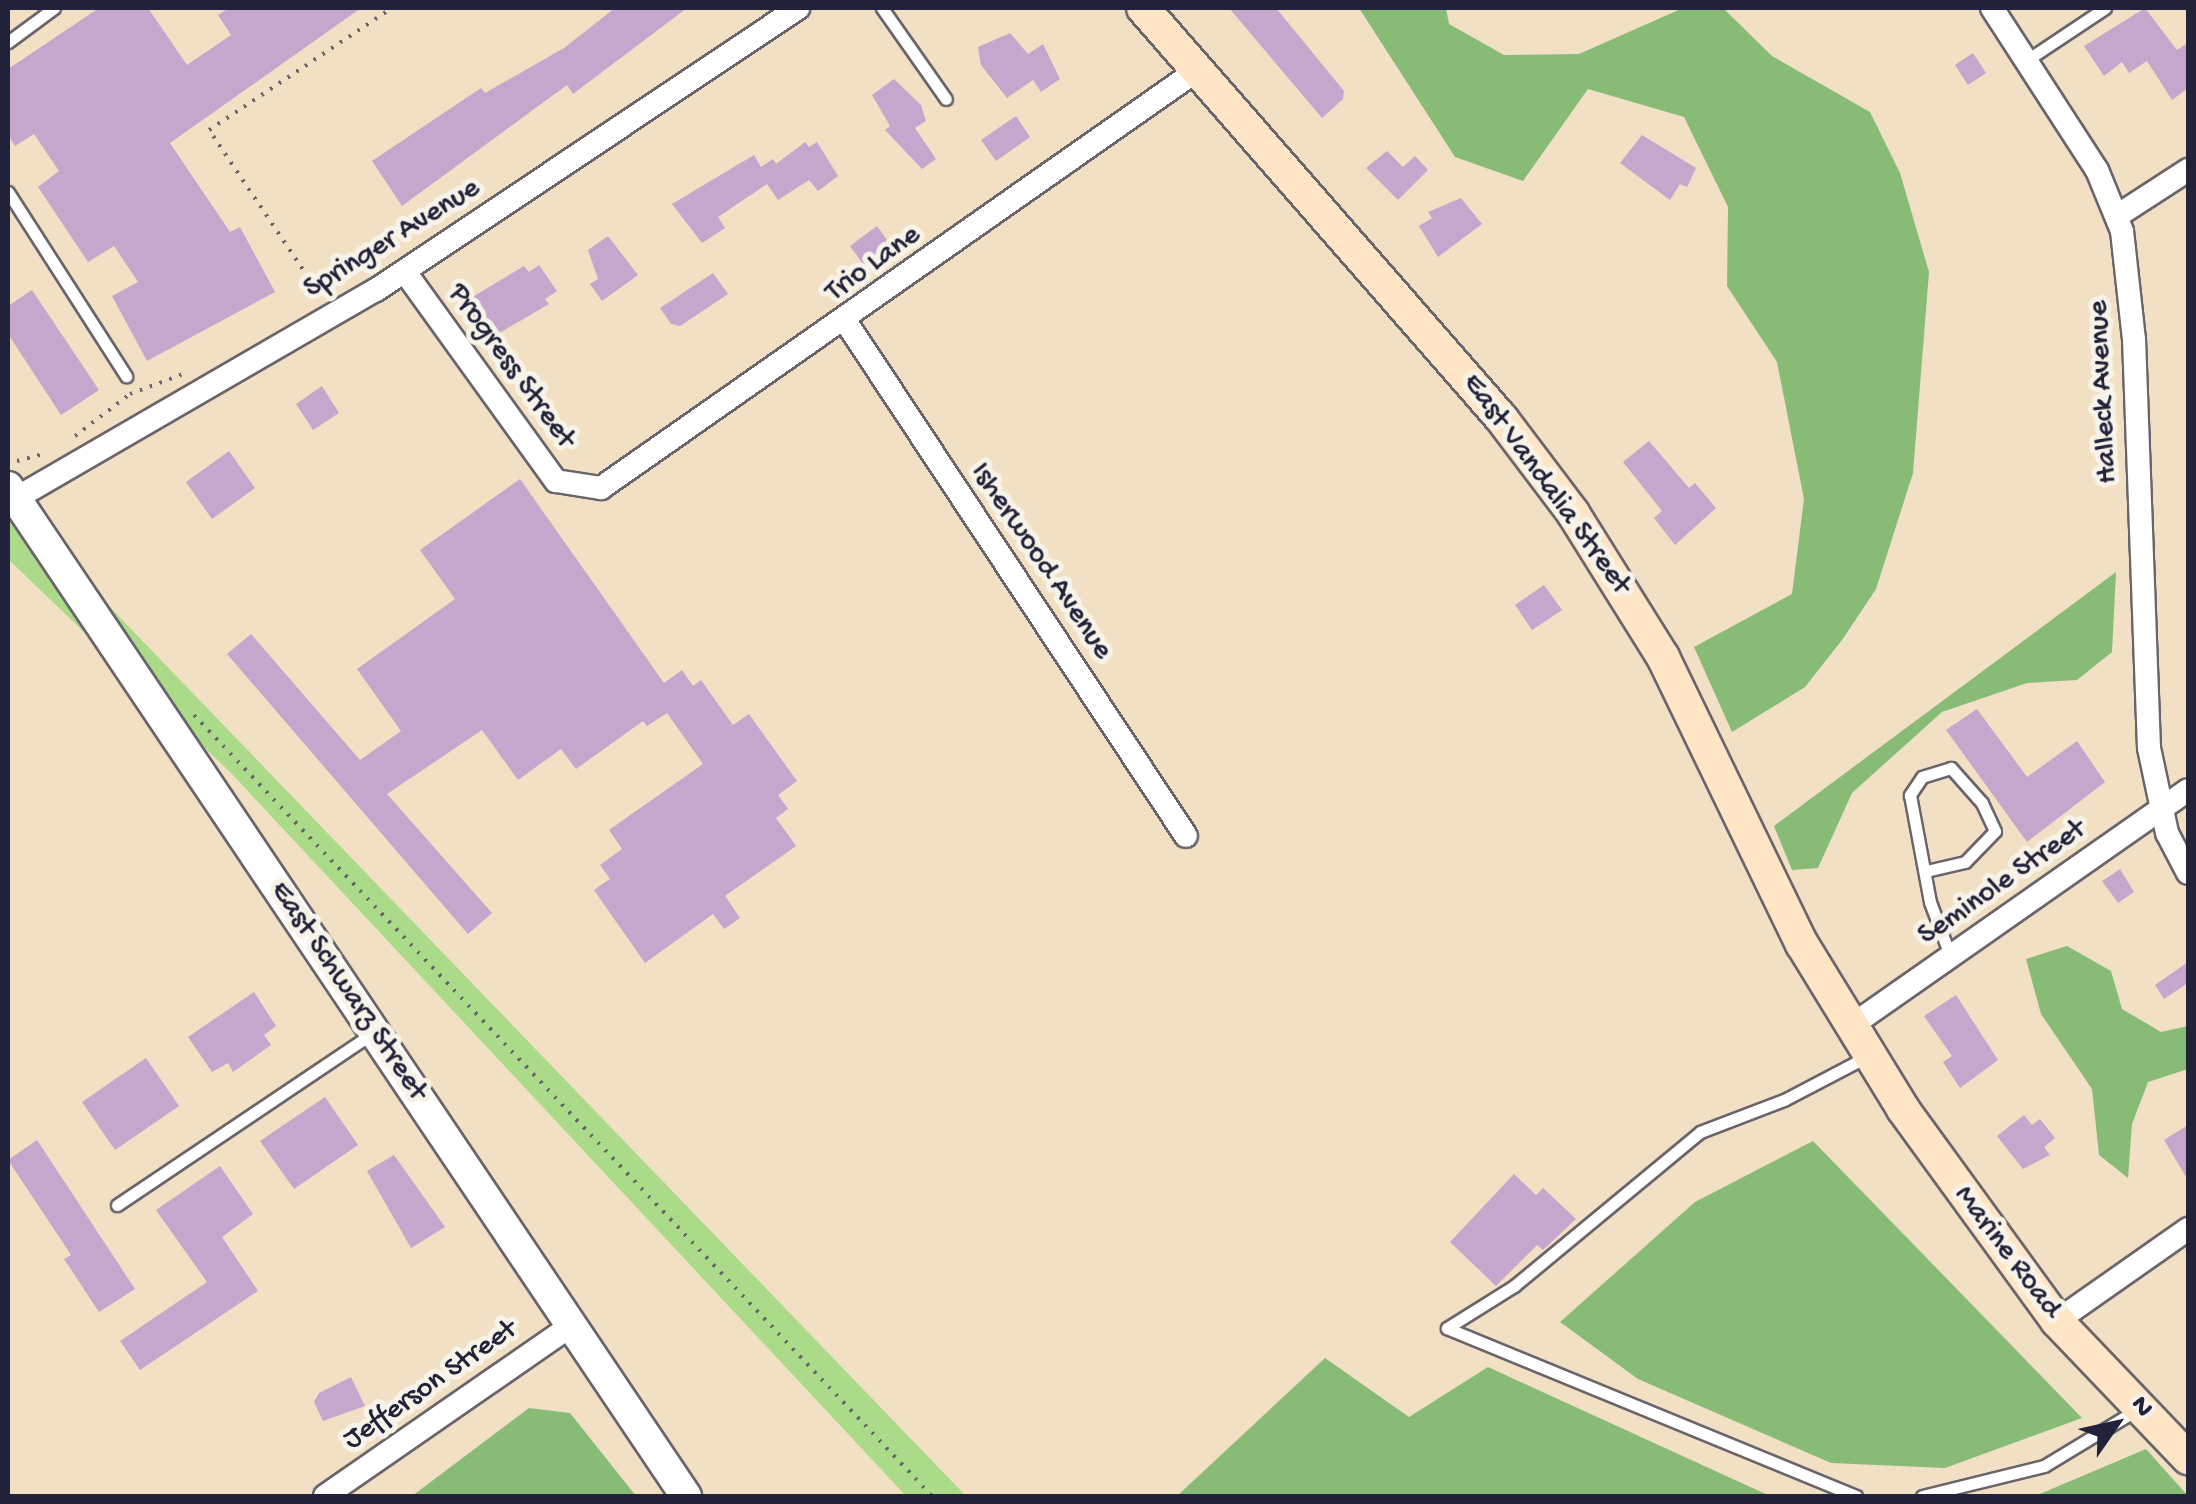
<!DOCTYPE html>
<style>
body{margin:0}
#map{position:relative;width:2196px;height:1504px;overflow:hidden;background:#f1e0c4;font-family:"Gochi Hand",sans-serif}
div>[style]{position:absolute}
.green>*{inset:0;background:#abdb89}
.forest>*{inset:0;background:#88bb75}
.building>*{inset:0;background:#c5a6cd}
.path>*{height:4px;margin-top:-2px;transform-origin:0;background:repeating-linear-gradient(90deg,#6a646b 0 2.5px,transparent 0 10.5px)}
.roads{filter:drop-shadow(2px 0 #6a646b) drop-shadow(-2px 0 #6a646b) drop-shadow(0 2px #6a646b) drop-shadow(0 -2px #6a646b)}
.service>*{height:11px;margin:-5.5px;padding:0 5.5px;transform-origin:5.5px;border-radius:5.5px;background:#fff}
.minor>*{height:22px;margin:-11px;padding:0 11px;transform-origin:11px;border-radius:11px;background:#fff}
.tertiary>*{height:30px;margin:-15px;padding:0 15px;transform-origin:15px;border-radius:15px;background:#fff}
.secondary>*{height:32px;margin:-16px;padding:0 16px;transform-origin:16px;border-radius:16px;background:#fee5c5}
span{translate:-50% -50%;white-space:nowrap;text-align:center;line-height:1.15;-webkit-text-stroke:10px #f7f3e8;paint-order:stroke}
.street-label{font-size:30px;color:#22223b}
.frame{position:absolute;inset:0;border:10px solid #22223b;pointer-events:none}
.north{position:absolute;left:2066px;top:1374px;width:100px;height:100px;-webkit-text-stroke:8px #f7f3e8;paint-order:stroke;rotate:56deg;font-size:28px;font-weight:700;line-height:40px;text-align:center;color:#22223b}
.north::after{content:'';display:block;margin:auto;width:35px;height:45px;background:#22223b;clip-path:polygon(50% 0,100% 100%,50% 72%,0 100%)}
</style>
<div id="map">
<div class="green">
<i style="clip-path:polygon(8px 515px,104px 601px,966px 1496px,906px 1496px,231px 773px,8px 559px)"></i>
</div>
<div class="forest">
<i style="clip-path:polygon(1359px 8px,1446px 8px,1449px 24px,1504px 55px,1579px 54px,1683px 8px,1723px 8px,1772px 56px,1870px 112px,1900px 173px,1929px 272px,1913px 473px,1876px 589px,1842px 640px,1805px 687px,1732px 732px,1694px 647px,1792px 594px,1804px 499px,1777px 362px,1727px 286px,1728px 207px,1684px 117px,1588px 89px,1523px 181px,1455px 157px)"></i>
<i style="clip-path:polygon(2116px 572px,2112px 652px,2077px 680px,2027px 683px,1942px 712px,1852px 793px,1818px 868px,1792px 870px,1774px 826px)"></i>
<i style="clip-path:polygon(2067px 946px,2111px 971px,2122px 1009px,2161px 1032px,2188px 1026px,2188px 1069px,2148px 1082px,2132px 1124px,2128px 1178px,2099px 1155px,2092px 1089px,2041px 1014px,2026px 959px)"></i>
<i style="clip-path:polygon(1813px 1141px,2018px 1352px,2082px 1418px,1945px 1468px,1831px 1463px,1638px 1379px,1560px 1322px,1695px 1202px)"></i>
<i style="clip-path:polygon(1325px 1358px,1409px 1417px,1488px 1367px,1770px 1496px,1177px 1496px)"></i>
<i style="clip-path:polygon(529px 1408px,570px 1413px,636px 1496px,412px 1496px)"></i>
<i style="clip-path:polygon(2146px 1449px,2188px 1496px,2035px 1496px)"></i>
</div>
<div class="building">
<i style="clip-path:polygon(99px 8px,148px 8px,187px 65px,231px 35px,218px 15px,229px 8px,361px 8px,170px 143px,230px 232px,240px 227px,275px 292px,147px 361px,112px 296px,138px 282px,114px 246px,88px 262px,38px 187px,59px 171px,34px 134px,15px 146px,8px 135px,8px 69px)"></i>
<i style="clip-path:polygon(615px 8px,687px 8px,573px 94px,567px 85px,402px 206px,372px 161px,481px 88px,485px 93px,564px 48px)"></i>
<i style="clip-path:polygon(1229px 8px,1276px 8px,1344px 91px,1343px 99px,1322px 118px)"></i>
<i style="clip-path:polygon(2145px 8px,2177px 50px,2188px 43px,2188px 88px,2172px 100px,2147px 61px,2129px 73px,2122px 62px,2104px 76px,2084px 46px)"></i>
<i style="clip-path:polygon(1010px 33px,1028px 54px,1043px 44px,1060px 79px,1041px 92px,1033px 80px,1007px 98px,981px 65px,978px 47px)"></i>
<i style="clip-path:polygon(1973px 53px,1986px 73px,1968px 85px,1955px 65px)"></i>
<i style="clip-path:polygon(894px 79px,921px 105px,926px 121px,915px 128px,936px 159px,922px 169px,885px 130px,890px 126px,872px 95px)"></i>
<i style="clip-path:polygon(1016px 116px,1030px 137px,996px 161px,981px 140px)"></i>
<i style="clip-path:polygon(1642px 135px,1696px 168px,1687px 187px,1680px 184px,1670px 200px,1620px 163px)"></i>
<i style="clip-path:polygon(805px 142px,809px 147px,817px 142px,838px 176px,818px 191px,809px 180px,778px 200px,767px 184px,718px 217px,725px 228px,702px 243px,672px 204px,754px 155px,761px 167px,773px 159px,776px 164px)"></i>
<i style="clip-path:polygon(1387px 151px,1403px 167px,1415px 156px,1428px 170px,1398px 200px,1366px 168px)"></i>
<i style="clip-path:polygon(1461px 198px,1482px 224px,1438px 257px,1419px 226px,1432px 218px,1428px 212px)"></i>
<i style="clip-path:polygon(877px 226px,893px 248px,866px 268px,850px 246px)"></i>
<i style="clip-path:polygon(608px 236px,638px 275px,602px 301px,590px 284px,598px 279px,588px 250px)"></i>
<i style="clip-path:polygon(539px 265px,557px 291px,545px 299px,549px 304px,489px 339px,464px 302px,524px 266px,529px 272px)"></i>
<i style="clip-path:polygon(713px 273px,728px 294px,680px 326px,671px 324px,660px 308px)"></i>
<i style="clip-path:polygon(32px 290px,99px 390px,61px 415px,8px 334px,8px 306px)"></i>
<i style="clip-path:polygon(322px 386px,339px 413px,313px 430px,296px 404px)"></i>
<i style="clip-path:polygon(1649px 441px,1689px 488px,1695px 483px,1716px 508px,1675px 545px,1654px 518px,1662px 511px,1623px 462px)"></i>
<i style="clip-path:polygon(229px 451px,255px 488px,212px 519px,186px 482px)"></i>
<i style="clip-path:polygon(520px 479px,664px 683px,682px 670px,693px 686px,701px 680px,733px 725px,749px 714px,797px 781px,778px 795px,788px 809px,776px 818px,796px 846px,725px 896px,740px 918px,724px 929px,713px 914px,645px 963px,594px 890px,610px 879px,600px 865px,622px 849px,609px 830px,703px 764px,667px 713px,647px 726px,643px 721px,576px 769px,561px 749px,518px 780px,482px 730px,387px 794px,492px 913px,468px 934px,227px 654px,251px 634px,360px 760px,401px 731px,357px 669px,455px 599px,420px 550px)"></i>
<i style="clip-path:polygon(1544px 585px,1562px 610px,1532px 630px,1515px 605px)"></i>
<i style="clip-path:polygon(1977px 709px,2027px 777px,2077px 741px,2105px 782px,2027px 842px,1946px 730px)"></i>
<i style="clip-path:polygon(2120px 869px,2134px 892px,2118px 903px,2102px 881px)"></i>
<i style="clip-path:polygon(2188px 962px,2188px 983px,2164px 999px,2155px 985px)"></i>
<i style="clip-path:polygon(254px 992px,276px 1026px,264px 1035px,271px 1045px,233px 1072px,228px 1063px,212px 1072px,188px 1037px)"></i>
<i style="clip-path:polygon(1956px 995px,1998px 1060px,1960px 1088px,1943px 1062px,1952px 1056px,1924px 1016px)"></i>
<i style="clip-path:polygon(146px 1058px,179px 1106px,115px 1150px,82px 1102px)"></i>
<i style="clip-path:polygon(325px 1097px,358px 1145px,294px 1189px,260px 1141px)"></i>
<i style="clip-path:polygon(2024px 1115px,2032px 1125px,2040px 1119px,2055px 1138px,2044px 1147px,2050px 1155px,2023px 1169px,1997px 1136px)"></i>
<i style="clip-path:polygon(2188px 1125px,2188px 1180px,2164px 1140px)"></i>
<i style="clip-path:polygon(37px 1140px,135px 1289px,99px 1312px,64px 1259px,71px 1255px,8px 1160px)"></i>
<i style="clip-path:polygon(394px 1155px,445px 1227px,411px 1248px,367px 1171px)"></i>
<i style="clip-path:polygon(220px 1166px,253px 1214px,222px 1237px,258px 1291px,140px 1370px,120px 1341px,207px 1282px,156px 1210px)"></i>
<i style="clip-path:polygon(1514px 1174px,1536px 1195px,1543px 1188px,1576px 1219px,1543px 1250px,1537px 1245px,1496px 1286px,1450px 1242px)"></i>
<i style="clip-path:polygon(351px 1377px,365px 1406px,323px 1421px,314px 1402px,319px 1393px)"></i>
</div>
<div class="path">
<i style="left:320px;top:295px;width:199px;rotate:-123.9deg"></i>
<i style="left:209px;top:130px;width:220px;rotate:-33.7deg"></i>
<i style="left:75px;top:436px;width:69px;rotate:-37.4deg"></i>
<i style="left:130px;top:394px;width:57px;rotate:-20.7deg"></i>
<i style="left:17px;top:461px;width:30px;rotate:-15deg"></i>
<i style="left:194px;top:715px;width:1075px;rotate:46.62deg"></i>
</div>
<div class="roads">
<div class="service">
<i style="left:882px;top:8px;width:111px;rotate:54.9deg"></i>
<i style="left:8px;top:42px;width:57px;rotate:-36.5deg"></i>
<i style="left:2027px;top:60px;width:94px;rotate:-33.7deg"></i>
<i style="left:8px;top:192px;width:219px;rotate:57.3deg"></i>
<i style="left:1926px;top:871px;width:40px;rotate:-13deg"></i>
<i style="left:1965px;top:862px;width:43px;rotate:-45.9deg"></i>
<i style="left:1995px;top:831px;width:31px;rotate:-115deg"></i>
<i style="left:1982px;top:803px;width:47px;rotate:-131.5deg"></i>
<i style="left:1951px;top:768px;width:30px;rotate:163deg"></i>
<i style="left:1922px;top:777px;width:22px;rotate:124deg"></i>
<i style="left:1910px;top:795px;width:109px;rotate:79.4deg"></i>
<i style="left:1930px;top:902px;width:60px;rotate:69.4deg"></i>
<i style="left:117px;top:1205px;width:310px;rotate:-33.9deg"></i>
<i style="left:1856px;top:1496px;width:442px;rotate:-157.7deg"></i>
<i style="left:1447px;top:1328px;width:79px;rotate:-32.1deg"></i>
<i style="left:1514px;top:1286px;width:241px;rotate:-39.6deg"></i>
<i style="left:1700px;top:1132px;width:90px;rotate:-20.9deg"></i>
<i style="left:1784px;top:1100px;width:93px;rotate:-27.7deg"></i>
<i style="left:1922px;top:1496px;width:126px;rotate:-13.8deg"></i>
<i style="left:2044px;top:1466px;width:110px;rotate:-31.2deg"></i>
</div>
<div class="minor">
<i style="left:1992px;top:8px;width:193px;rotate:57.1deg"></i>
<i style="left:2097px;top:170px;width:66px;rotate:67.7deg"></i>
<i style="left:2122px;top:231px;width:109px;rotate:83.7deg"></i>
<i style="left:2134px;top:339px;width:409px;rotate:87.9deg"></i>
<i style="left:2149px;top:748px;width:87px;rotate:78deg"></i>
<i style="left:2167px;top:833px;width:45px;rotate:62.3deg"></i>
<i style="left:2117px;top:216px;width:85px;rotate:-32.9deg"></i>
<i style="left:405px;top:272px;width:258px;rotate:54.2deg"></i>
<i style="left:556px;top:481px;width:46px;rotate:8.8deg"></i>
<i style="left:601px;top:488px;width:730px;rotate:-35.02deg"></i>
<i style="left:846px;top:322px;width:616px;rotate:56.52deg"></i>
<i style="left:8px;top:503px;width:425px;rotate:-30.1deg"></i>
<i style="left:376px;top:290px;width:508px;rotate:-33.75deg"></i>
<i style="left:1851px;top:1026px;width:411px;rotate:-35deg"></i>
<i style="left:2057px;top:1321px;width:160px;rotate:-35.1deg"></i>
<i style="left:325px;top:1496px;width:300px;rotate:-34.7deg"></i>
</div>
<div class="tertiary">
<i style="left:8px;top:487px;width:1216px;rotate:56.1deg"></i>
</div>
<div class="secondary">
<i style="left:1143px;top:8px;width:546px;rotate:48.86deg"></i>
<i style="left:1502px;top:419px;width:118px;rotate:52.9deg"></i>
<i style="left:1573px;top:513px;width:170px;rotate:58deg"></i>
<i style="left:1663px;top:657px;width:319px;rotate:64.2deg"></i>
<i style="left:1802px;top:944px;width:193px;rotate:58.5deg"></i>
<i style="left:1903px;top:1109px;width:262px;rotate:54deg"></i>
<i style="left:2057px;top:1321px;width:190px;rotate:46.3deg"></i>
</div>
</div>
<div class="street-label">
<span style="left:393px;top:240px;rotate:-32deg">Springer Avenue</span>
<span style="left:874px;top:265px;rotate:-36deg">Trio Lane</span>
<span style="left:510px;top:367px;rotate:54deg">Progress Street</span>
<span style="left:2105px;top:392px;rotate:-93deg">Halleck Avenue</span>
<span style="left:1545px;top:485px;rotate:54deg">East Vandalia Street</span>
<span style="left:1040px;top:562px;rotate:56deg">Isherwood Avenue</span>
<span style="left:2003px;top:884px;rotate:-35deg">Seminole Street</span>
<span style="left:347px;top:992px;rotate:56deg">East Schwarz Street</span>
<span style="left:2006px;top:1253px;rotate:53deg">Marine Road</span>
<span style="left:431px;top:1386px;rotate:-35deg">Jefferson Street</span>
</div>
<div class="frame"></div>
<div class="north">N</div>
</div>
